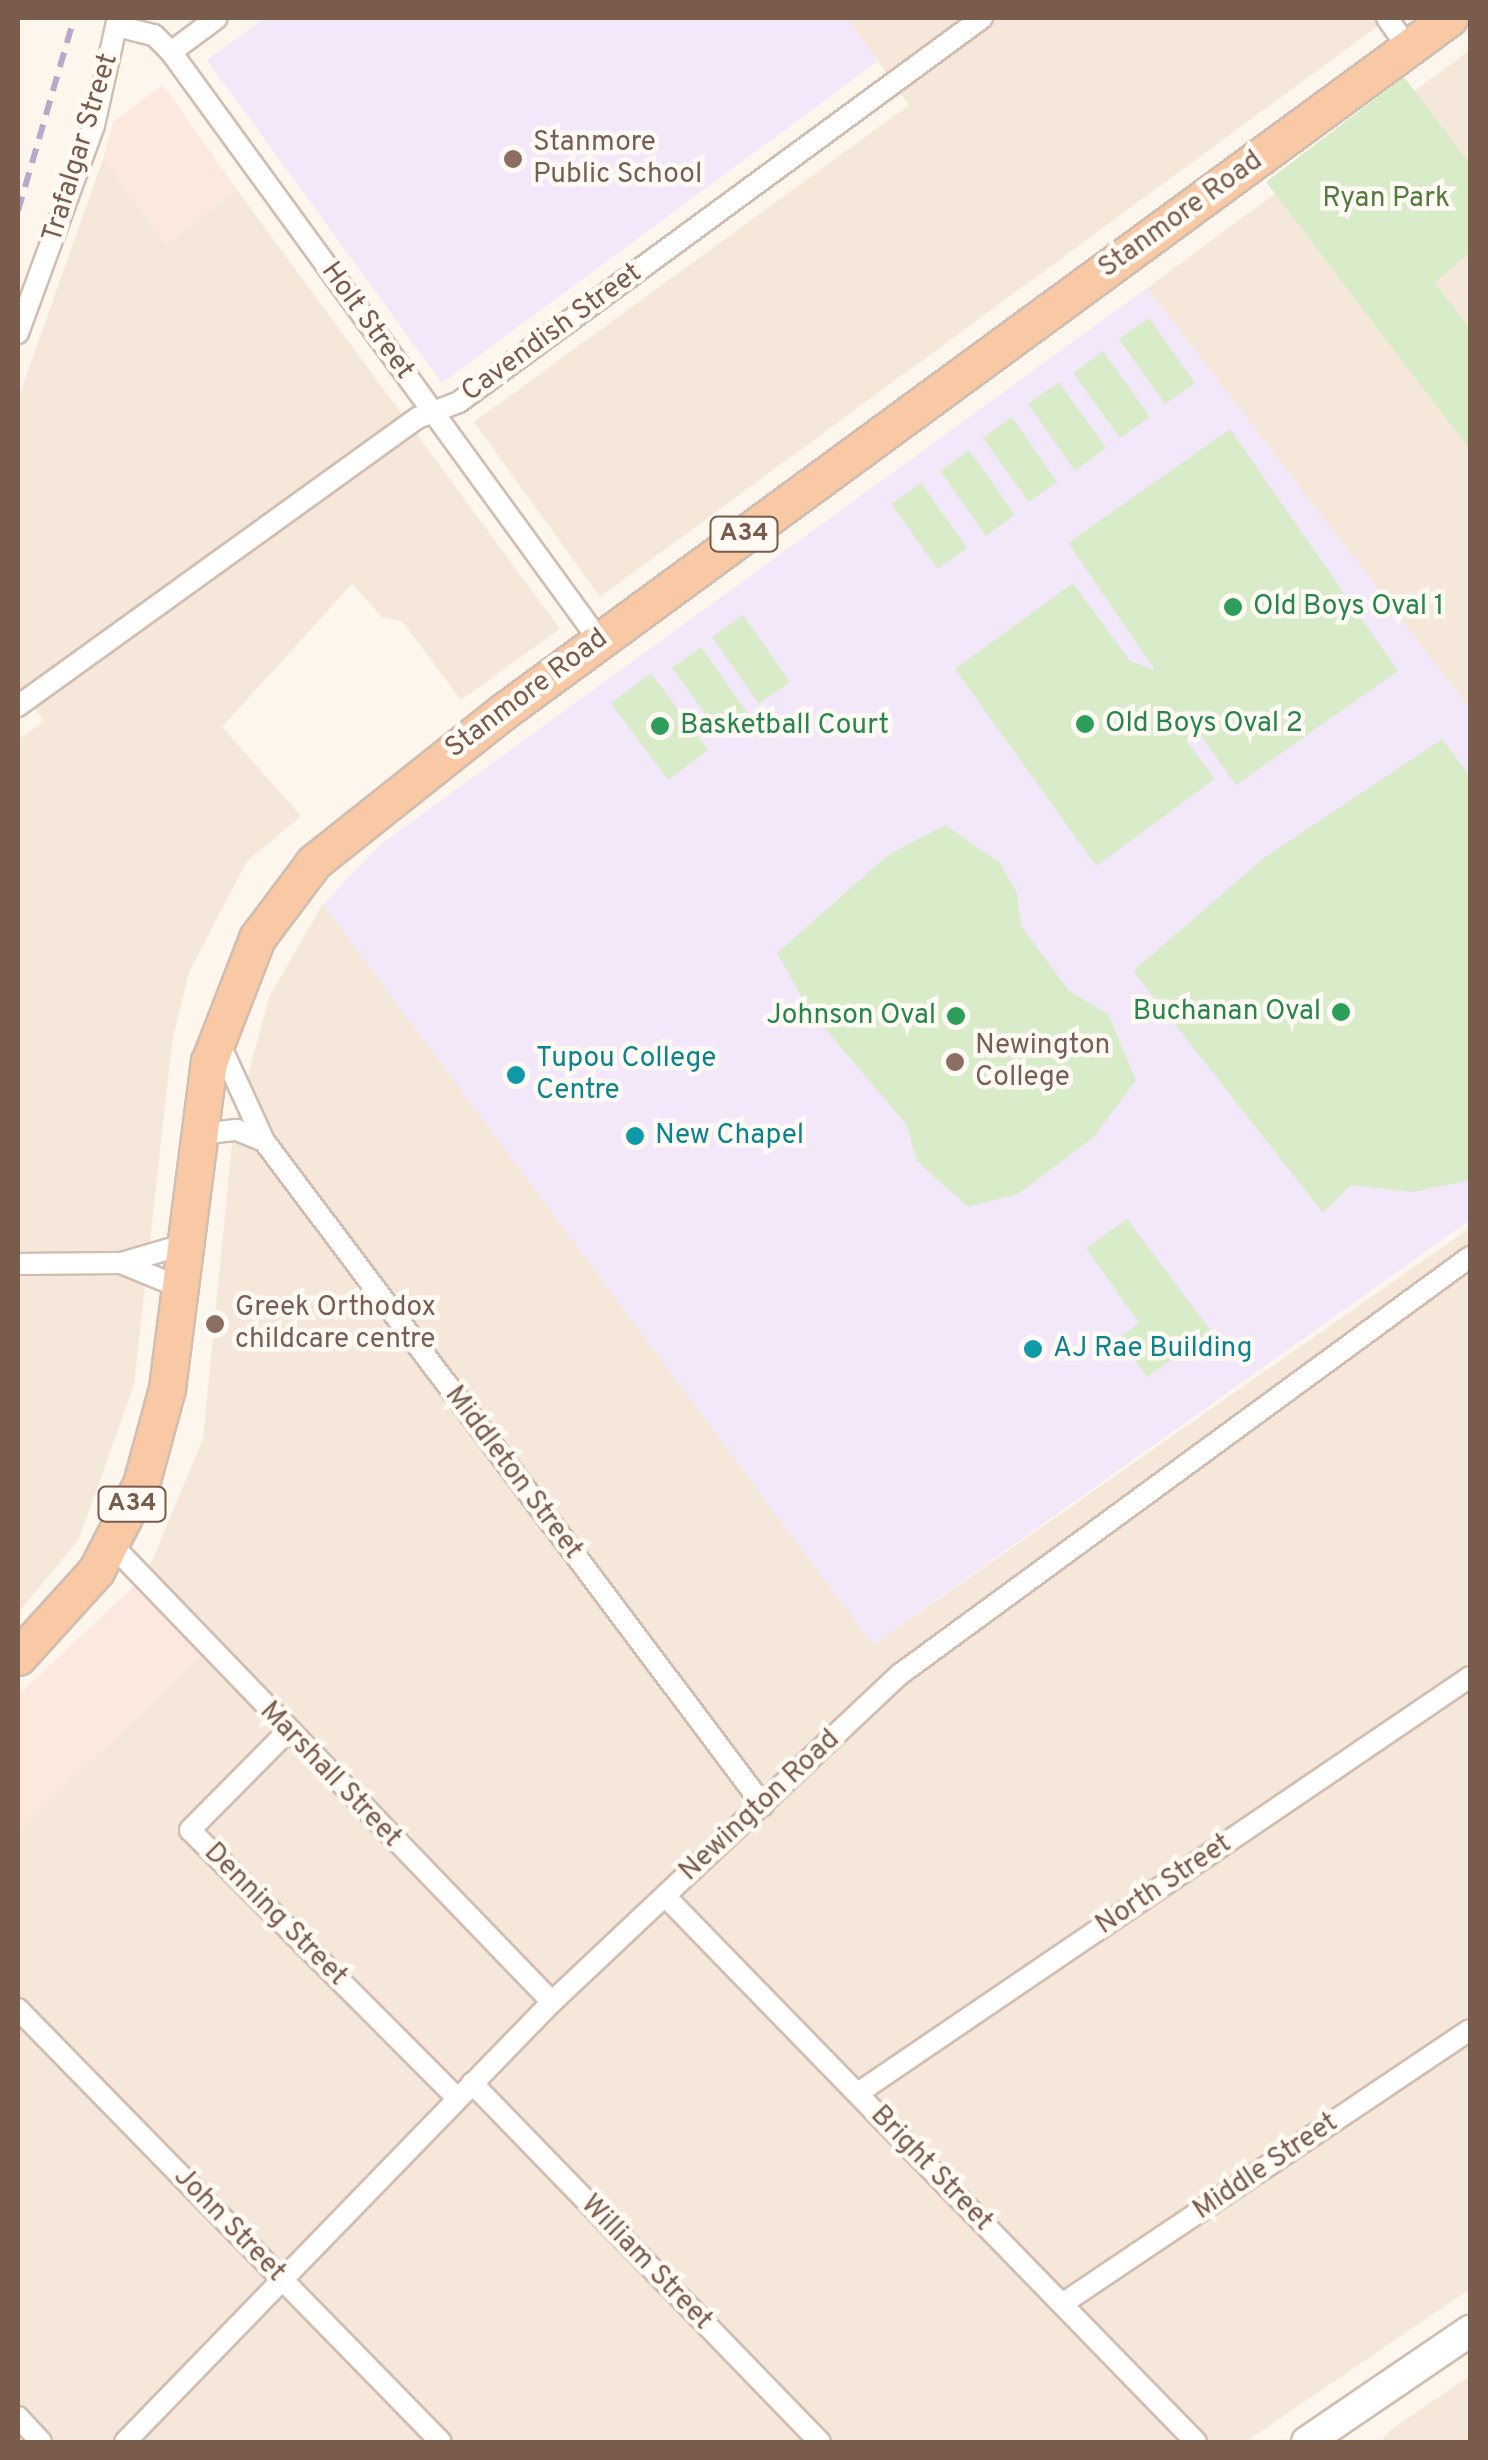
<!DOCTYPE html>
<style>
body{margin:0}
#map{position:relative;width:1488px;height:2460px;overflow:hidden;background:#fdf6ec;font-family:Overpass,sans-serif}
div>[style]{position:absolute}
.residential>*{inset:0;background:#f5e8da}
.commercial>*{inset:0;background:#fde8e0}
.education>*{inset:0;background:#f3e8fa}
.green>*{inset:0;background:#d8ecc9}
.roads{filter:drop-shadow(2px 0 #d1beb0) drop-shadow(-2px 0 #d1beb0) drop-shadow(0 2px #d1beb0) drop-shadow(0 -2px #d1beb0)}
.minor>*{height:20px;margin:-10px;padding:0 10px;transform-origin:10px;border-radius:10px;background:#fff}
.secondary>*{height:30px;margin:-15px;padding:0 15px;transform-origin:15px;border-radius:15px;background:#fff}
.trunk>*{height:35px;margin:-17.5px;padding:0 17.5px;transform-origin:17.5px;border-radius:17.5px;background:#f9c8a4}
.rail>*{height:6px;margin-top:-3px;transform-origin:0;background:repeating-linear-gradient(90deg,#b9a8c9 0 15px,transparent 0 25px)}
.dots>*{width:28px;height:28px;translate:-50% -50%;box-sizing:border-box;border:5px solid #fffaf3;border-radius:50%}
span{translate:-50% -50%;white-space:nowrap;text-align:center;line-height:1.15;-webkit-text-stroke:9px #fffaf3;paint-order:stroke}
.shield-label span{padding:2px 8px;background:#fffaf3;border:2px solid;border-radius:8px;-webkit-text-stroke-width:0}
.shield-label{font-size:25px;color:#7a5c4d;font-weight:700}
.education-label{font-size:28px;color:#785e54}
.left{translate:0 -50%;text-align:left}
.street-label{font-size:28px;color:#7a5c4d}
.park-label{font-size:28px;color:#537a41}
.leisure-label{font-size:28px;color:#27864d}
.right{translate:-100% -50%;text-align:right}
.culture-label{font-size:28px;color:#0d838f}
.frame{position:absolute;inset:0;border:20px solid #7a5c4d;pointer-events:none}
</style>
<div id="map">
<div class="residential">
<i style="clip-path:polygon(847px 18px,1389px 18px,600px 597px,474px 422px,909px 105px)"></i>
<i style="clip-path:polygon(1470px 50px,1470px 709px,1147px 288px)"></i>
<i style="clip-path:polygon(103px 159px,166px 245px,237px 190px,560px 629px,461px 700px,402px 621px,382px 617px,352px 584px,222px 727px,301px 816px,247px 861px,189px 972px,172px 1042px,134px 1385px,79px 1539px,18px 1613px,18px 740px,44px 721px,18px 685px,18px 399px)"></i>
<i style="clip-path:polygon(323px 904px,873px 1645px,1470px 1228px,1470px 2289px,1245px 2442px,18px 2442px,18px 1832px,213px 1644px,146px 1575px,203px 1439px,233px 1133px,269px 997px)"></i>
<i style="clip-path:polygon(1470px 2376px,1470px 2442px,1380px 2442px,1393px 2428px)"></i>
</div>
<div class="commercial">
<i style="clip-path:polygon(163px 85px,237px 190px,166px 245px,103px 159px,113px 122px)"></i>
<i style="clip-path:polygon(146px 1575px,214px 1643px,18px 1832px,18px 1695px)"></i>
</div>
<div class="education">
<i style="clip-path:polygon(265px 18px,847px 18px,878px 61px,442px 383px,207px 60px)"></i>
<i style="clip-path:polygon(1147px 288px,1470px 709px,1470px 1220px,873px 1645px,323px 904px,381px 844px)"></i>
</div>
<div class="green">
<i style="clip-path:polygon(1404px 77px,1470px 164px,1470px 252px,1435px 283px,1470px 329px,1470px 450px,1266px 182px)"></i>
<i style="clip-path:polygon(1149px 318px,1195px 383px,1165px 404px,1119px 339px)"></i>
<i style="clip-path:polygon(1103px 351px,1150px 417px,1120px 438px,1073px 373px)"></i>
<i style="clip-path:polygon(1059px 382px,1106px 448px,1075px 471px,1028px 404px)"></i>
<i style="clip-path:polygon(1012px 417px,1057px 482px,1029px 502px,983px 438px)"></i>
<i style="clip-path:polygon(1230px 429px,1398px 671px,1236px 785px,1189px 719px,1188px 743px,1215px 779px,1096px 866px,955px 669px,1073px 583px,1130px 661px,1155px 670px,1068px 543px)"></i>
<i style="clip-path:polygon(969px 450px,1015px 515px,986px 536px,940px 471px)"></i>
<i style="clip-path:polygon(921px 483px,967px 548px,938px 569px,891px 504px)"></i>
<i style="clip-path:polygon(743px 615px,790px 682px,759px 704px,712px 637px)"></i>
<i style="clip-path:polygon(701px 647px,746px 711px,718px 732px,672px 668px)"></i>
<i style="clip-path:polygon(651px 673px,708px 750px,668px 780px,611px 703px)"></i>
<i style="clip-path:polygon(1442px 739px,1470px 776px,1470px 1180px,1412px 1192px,1351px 1185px,1323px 1213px,1133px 971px,1265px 857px)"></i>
<i style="clip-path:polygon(945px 825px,1000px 863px,1017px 893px,1021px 926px,1069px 991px,1108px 1014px,1136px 1080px,1093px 1138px,1018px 1194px,968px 1207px,917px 1161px,906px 1124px,809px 1010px,777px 953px,888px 855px)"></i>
<i style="clip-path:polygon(1127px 1219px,1211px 1331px,1147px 1377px,1119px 1338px,1139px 1323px,1086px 1248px)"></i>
</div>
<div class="roads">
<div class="minor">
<i style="left:1387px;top:18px;width:37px;rotate:55deg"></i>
<i style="left:117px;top:26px;width:38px;rotate:14deg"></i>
<i style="left:154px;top:35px;width:24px;rotate:45deg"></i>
<i style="left:171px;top:52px;width:727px;rotate:53.95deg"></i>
<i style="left:171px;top:52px;width:57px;rotate:-36.5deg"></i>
<i style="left:18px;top:333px;width:221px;rotate:-69.9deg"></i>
<i style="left:94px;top:125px;width:110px;rotate:-77.4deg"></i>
<i style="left:18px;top:706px;width:493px;rotate:-35.8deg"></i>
<i style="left:418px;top:418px;width:44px;rotate:-21.3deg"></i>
<i style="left:459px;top:402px;width:649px;rotate:-36.29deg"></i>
<i style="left:219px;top:1043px;width:108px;rotate:65.3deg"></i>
<i style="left:264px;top:1141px;width:831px;rotate:53.07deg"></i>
<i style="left:198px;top:1134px;width:39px;rotate:-6deg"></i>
<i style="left:237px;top:1130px;width:29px;rotate:22deg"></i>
<i style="left:121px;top:1263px;width:61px;rotate:22.3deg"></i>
<i style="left:18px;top:1264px;width:103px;rotate:-0.6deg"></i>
<i style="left:121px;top:1263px;width:65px;rotate:-16.2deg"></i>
<i style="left:112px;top:1545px;width:634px;rotate:46.09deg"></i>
<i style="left:287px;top:1732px;width:138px;rotate:134.7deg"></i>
<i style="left:190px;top:1830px;width:378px;rotate:45.1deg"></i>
<i style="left:665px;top:1896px;width:762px;rotate:45.8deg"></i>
<i style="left:18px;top:2009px;width:605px;rotate:45.67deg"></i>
<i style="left:472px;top:2083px;width:500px;rotate:45.9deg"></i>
<i style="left:858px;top:2093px;width:740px;rotate:-34.21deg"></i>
<i style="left:1062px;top:2304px;width:491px;rotate:-33.9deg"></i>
<i style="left:18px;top:2417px;width:34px;rotate:47deg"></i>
<i style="left:125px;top:2442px;width:613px;rotate:-45.86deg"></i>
<i style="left:552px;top:2002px;width:477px;rotate:-43.3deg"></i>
<i style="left:899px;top:1675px;width:708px;rotate:-36.21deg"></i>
</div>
<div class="secondary">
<i style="left:1307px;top:2442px;width:197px;rotate:-34.3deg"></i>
</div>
<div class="trunk">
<i style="left:18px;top:1657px;width:116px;rotate:-47.8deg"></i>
<i style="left:96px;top:1571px;width:98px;rotate:-62.7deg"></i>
<i style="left:141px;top:1484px;width:99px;rotate:-74.8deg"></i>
<i style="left:167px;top:1388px;width:329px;rotate:-82.7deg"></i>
<i style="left:209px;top:1062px;width:133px;rotate:-68.8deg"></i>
<i style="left:257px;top:938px;width:95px;rotate:-53.1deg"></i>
<i style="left:314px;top:862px;width:243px;rotate:-38.5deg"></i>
<i style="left:504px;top:711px;width:1172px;rotate:-36.25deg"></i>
</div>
</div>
<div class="rail">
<i style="left:18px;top:211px;width:201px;rotate:-73.8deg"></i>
</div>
<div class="dots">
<i style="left:513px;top:159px;background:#8d6e63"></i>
<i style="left:1233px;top:607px;background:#2e9e5b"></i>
<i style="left:1085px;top:724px;background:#2e9e5b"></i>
<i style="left:660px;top:726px;background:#2e9e5b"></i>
<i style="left:1341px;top:1012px;background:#2e9e5b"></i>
<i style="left:956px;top:1016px;background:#2e9e5b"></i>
<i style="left:955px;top:1062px;background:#8d6e63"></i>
<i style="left:516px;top:1075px;background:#0f9aa8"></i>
<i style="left:635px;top:1136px;background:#0f9aa8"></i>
<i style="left:215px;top:1324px;background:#8d6e63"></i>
<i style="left:1033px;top:1349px;background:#0f9aa8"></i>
</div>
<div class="shield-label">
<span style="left:744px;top:534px">A34</span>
<span style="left:132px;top:1504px">A34</span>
</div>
<div class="education-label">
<span class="left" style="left:533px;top:159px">Stanmore<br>Public School</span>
<span class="left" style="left:975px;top:1062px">Newington<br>College</span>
<span class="left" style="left:235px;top:1324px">Greek Orthodox<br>childcare centre</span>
</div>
<div class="street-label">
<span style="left:81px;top:148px;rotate:-73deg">Trafalgar Street</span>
<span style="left:1181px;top:215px;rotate:-36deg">Stanmore Road</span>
<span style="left:367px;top:321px;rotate:54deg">Holt Street</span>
<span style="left:552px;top:333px;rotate:-36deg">Cavendish Street</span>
<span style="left:527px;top:694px;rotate:-37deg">Stanmore Road</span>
<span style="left:513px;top:1473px;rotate:53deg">Middleton Street</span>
<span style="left:330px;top:1775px;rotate:46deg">Marshall Street</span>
<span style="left:760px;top:1806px;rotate:-43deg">Newington Road</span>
<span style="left:1164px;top:1885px;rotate:-34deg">North Street</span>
<span style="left:275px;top:1915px;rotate:45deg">Denning Street</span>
<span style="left:1266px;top:2167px;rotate:-34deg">Middle Street</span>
<span style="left:931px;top:2169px;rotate:46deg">Bright Street</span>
<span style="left:229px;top:2225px;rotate:46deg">John Street</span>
<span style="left:646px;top:2263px;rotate:46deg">William Street</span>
</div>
<div class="park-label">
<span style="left:1386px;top:199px">Ryan Park</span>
</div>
<div class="leisure-label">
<span class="left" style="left:1253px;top:607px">Old Boys Oval 1</span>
<span class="left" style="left:1105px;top:724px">Old Boys Oval 2</span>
<span class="left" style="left:680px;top:726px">Basketball Court</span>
<span class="right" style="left:1321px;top:1012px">Buchanan Oval</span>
<span class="right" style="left:936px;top:1016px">Johnson Oval</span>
</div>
<div class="culture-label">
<span class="left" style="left:536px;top:1075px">Tupou College<br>Centre</span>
<span class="left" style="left:655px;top:1136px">New Chapel</span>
<span class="left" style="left:1053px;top:1349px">AJ Rae Building</span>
</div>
<div class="frame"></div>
</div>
